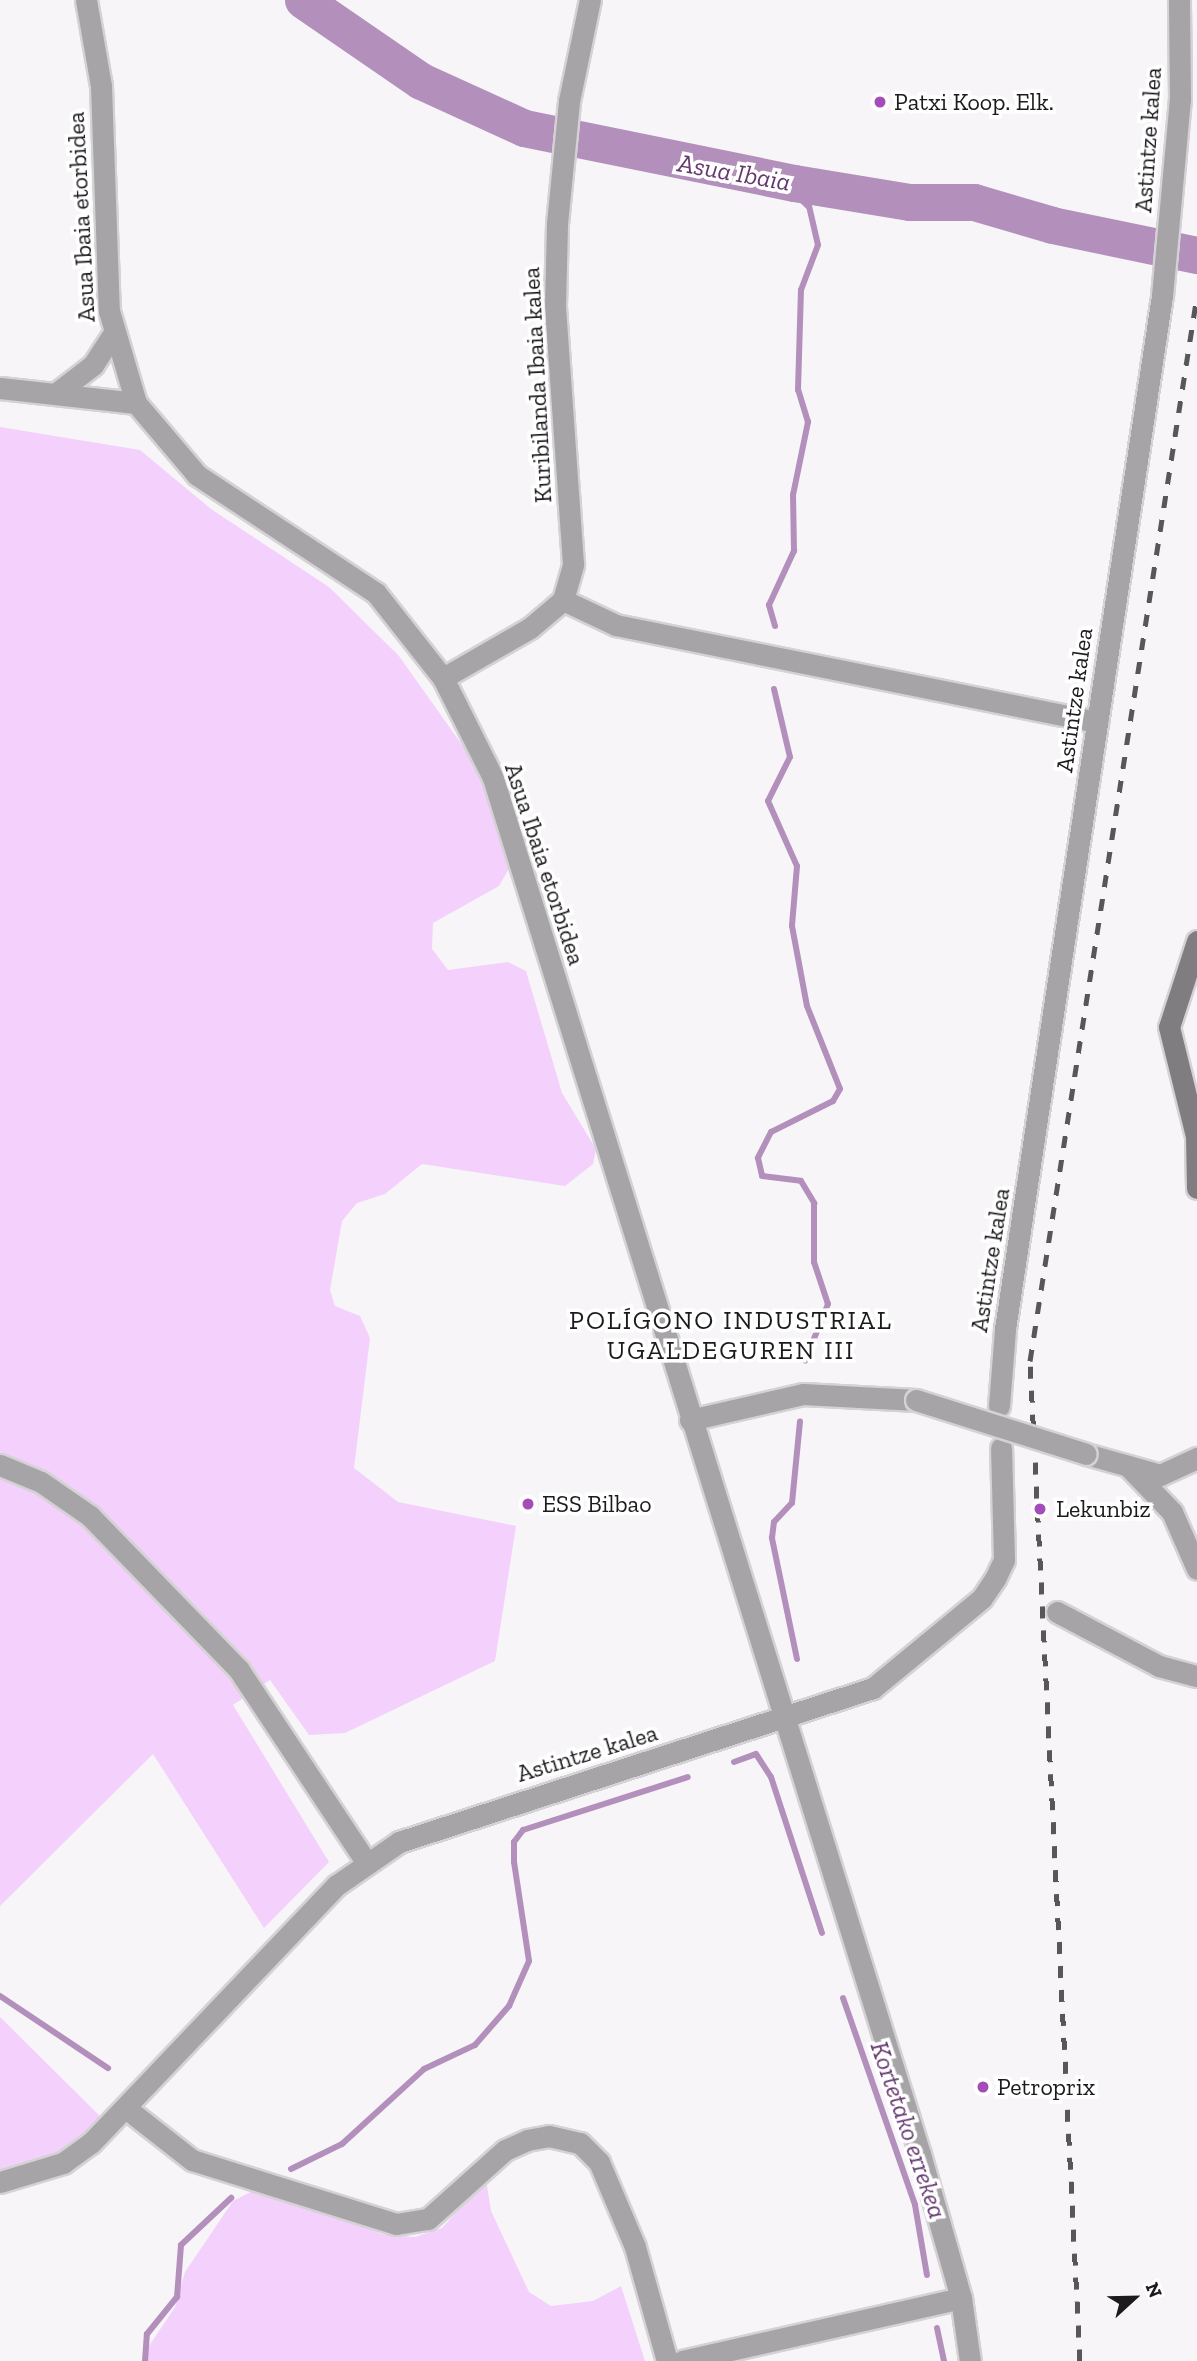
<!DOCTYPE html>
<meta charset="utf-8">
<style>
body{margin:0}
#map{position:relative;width:1197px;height:2361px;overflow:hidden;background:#f8f5f9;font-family:"Zilla Slab",serif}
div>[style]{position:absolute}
.green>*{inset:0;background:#f4d0fc}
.stream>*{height:6px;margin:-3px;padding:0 3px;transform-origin:3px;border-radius:3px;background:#b390bc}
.river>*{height:37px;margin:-18.5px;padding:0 18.5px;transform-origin:18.5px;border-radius:18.5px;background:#b390bc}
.roads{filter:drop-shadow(2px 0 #d5d2d6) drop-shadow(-2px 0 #d5d2d6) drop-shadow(0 2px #d5d2d6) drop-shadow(0 -2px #d5d2d6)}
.street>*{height:21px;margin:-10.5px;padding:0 10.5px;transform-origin:10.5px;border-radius:10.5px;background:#a6a4a6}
.secondary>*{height:21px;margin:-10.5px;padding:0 10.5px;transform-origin:10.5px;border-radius:10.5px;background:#7f7d7f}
.rail>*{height:5px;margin-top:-2.5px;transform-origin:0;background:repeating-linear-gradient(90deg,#575658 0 12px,transparent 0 24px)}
.bridges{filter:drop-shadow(2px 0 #d5d2d6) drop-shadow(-2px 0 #d5d2d6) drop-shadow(0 2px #d5d2d6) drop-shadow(0 -2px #d5d2d6)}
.street-bridge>*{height:21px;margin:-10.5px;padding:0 10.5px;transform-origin:10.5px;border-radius:10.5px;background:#a6a4a6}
.dots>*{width:19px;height:19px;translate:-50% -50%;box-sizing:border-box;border:4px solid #fff;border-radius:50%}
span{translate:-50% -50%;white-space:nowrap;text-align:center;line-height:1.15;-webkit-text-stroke:7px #fff;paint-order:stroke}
.poi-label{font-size:24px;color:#1b1a1c}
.left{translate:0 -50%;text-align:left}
.street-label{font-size:24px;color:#1b1a1c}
.water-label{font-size:26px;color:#653870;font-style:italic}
.neighbourhood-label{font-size:26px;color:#1b1a1c;letter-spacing:2px}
.north{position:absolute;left:1099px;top:2263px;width:70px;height:70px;-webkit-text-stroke:5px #fff;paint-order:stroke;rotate:68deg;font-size:19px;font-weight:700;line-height:28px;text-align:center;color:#1b1a1c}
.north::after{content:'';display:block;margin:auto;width:24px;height:32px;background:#1b1a1c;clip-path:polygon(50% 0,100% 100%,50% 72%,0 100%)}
</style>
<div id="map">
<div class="green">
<i style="clip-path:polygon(0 427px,140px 450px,211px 509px,329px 587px,399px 656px,487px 780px,511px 865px,499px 886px,433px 923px,432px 949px,448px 970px,508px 962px,526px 971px,562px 1093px,596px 1149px,593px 1164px,565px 1186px,422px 1164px,385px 1194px,357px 1203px,342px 1221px,330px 1290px,335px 1306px,360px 1316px,370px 1338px,354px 1468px,398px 1502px,516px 1526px,495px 1661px,345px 1733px,309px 1735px,270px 1680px,233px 1705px,329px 1862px,264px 1928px,153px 1754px,0 1906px)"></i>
<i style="clip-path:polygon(0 2017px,112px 2128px,123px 2125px,117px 2134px,0 2178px)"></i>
<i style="clip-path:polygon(486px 2179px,491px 2211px,529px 2292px,551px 2306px,593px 2301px,621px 2286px,645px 2361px,147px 2361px,147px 2349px,175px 2307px,185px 2272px,233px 2201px,268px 2183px,381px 2234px,415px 2237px,442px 2228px)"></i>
</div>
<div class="stream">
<i style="left:775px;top:626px;width:22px;rotate:-106deg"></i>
<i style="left:769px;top:605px;width:60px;rotate:-65.2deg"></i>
<i style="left:794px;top:551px;width:56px;rotate:-91deg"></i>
<i style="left:793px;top:495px;width:75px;rotate:-78.4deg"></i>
<i style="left:808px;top:422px;width:34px;rotate:-107deg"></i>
<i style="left:798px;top:390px;width:100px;rotate:-88.3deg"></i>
<i style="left:801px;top:290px;width:48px;rotate:-69.3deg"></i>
<i style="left:818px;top:245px;width:39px;rotate:-103deg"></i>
<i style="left:809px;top:207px;width:39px;rotate:-136deg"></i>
<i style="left:774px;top:689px;width:70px;rotate:76.8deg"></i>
<i style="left:790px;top:757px;width:49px;rotate:116.6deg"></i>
<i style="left:768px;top:801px;width:71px;rotate:66deg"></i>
<i style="left:797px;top:866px;width:60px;rotate:94.8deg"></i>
<i style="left:792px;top:926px;width:81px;rotate:79.4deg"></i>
<i style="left:807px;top:1006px;width:89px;rotate:68.3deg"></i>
<i style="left:840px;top:1089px;width:14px;rotate:120deg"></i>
<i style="left:833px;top:1101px;width:69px;rotate:153.4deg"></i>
<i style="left:771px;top:1132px;width:29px;rotate:117deg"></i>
<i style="left:758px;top:1158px;width:18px;rotate:77deg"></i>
<i style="left:762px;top:1176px;width:39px;rotate:7deg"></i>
<i style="left:801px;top:1181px;width:26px;rotate:59deg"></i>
<i style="left:814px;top:1203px;width:59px;rotate:90deg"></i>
<i style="left:814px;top:1262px;width:44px;rotate:71.6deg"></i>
<i style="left:828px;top:1304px;width:61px;rotate:112deg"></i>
<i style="left:797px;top:1659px;width:124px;rotate:-101.7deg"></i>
<i style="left:772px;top:1538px;width:16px;rotate:-83deg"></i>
<i style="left:774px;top:1522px;width:26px;rotate:-47deg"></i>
<i style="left:792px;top:1503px;width:82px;rotate:-84.4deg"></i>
<i style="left:734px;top:1762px;width:23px;rotate:-20deg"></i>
<i style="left:756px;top:1754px;width:27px;rotate:57deg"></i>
<i style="left:771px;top:1777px;width:164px;rotate:71.9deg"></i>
<i style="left:0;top:1996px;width:130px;rotate:33.7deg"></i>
<i style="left:843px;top:1998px;width:219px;rotate:70.8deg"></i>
<i style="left:915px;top:2205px;width:71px;rotate:80.3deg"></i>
<i style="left:291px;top:2169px;width:57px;rotate:-26.1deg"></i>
<i style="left:342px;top:2144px;width:111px;rotate:-42.4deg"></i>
<i style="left:424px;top:2069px;width:56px;rotate:-25.2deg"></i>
<i style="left:475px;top:2045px;width:52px;rotate:-48.9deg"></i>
<i style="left:509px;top:2006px;width:49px;rotate:-66deg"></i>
<i style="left:529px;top:1961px;width:100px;rotate:-98.6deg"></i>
<i style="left:514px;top:1862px;width:20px;rotate:-90deg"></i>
<i style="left:514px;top:1842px;width:15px;rotate:-53deg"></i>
<i style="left:523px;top:1830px;width:173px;rotate:-17.8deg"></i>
<i style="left:937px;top:2328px;width:34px;rotate:78deg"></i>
<i style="left:145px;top:2361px;width:27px;rotate:-86deg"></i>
<i style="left:147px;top:2334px;width:48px;rotate:-51deg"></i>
<i style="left:177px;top:2297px;width:52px;rotate:-85.6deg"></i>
<i style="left:181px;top:2245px;width:69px;rotate:-43.2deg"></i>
</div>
<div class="river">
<i style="left:303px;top:0;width:143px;rotate:34.5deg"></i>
<i style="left:421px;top:81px;width:113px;rotate:24.5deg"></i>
<i style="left:524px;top:128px;width:276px;rotate:11.5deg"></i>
<i style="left:794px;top:183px;width:117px;rotate:9.4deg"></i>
<i style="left:909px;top:202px;width:65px"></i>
<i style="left:974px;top:202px;width:81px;rotate:16.4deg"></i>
<i style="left:1052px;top:225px;width:148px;rotate:11.7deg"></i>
</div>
<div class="roads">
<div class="street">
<i style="left:86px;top:0;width:87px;rotate:80.1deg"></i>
<i style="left:101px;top:86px;width:225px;rotate:88deg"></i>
<i style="left:109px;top:311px;width:96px;rotate:73.6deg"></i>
<i style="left:136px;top:403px;width:94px;rotate:49.7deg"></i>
<i style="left:197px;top:475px;width:214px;rotate:33.4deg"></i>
<i style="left:376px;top:593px;width:108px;rotate:51.8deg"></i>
<i style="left:443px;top:678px;width:112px;rotate:63.4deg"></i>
<i style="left:493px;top:778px;width:1441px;rotate:72.76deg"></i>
<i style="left:920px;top:2154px;width:150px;rotate:74.1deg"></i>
<i style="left:961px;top:2298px;width:64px;rotate:81.9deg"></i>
<i style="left:0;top:388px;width:137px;rotate:6.3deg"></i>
<i style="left:59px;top:391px;width:43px;rotate:-37.4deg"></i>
<i style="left:93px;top:365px;width:38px;rotate:-57deg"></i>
<i style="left:563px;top:600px;width:37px;rotate:-74deg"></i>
<i style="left:573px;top:564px;width:259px;rotate:-94deg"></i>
<i style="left:555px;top:306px;width:82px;rotate:-88.6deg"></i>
<i style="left:557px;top:224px;width:124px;rotate:-84.4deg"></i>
<i style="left:569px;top:101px;width:103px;rotate:-78.3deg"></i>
<i style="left:443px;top:678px;width:100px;rotate:-29.9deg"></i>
<i style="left:530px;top:628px;width:43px;rotate:-40.3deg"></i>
<i style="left:563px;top:600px;width:59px;rotate:25.3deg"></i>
<i style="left:616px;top:625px;width:491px;rotate:11.4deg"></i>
<i style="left:999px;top:1406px;width:77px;rotate:-85.5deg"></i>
<i style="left:1005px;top:1329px;width:1045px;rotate:-81.36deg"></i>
<i style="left:1162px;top:296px;width:198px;rotate:-84.8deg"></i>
<i style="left:1180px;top:99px;width:99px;rotate:-90.6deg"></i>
<i style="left:690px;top:1420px;width:116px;rotate:-13deg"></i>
<i style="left:803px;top:1394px;width:113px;rotate:3deg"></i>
<i style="left:1086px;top:1454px;width:77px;rotate:15.8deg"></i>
<i style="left:1160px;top:1475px;width:41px;rotate:-24.7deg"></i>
<i style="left:0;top:1465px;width:44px;rotate:22.5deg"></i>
<i style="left:41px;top:1482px;width:60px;rotate:34.8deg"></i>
<i style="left:90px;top:1516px;width:214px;rotate:45.9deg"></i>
<i style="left:239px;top:1670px;width:230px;rotate:56.5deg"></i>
<i style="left:1128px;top:1466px;width:64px;rotate:46.3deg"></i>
<i style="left:1172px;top:1512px;width:62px;rotate:66.3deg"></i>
<i style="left:1057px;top:1612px;width:115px;rotate:27.9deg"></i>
<i style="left:1159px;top:1666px;width:39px;rotate:15deg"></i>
<i style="left:127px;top:2109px;width:83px;rotate:38.1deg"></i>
<i style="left:192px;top:2160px;width:214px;rotate:17.4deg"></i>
<i style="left:396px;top:2224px;width:32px;rotate:-9deg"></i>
<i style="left:428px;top:2219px;width:103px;rotate:-41.9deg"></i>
<i style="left:505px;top:2150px;width:24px;rotate:-24deg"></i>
<i style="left:527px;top:2140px;width:22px;rotate:-10deg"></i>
<i style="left:549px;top:2136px;width:32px;rotate:13deg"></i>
<i style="left:580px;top:2143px;width:27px;rotate:45deg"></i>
<i style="left:599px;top:2162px;width:92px;rotate:67deg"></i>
<i style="left:635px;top:2247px;width:118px;rotate:74.3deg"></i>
<i style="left:0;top:2182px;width:66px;rotate:-16.8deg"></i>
<i style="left:63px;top:2163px;width:34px;rotate:-36deg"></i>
<i style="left:91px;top:2143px;width:356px;rotate:-46.4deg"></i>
<i style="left:337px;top:1885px;width:75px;rotate:-34.7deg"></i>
<i style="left:399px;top:1842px;width:498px;rotate:-18deg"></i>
<i style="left:873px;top:1688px;width:141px;rotate:-39.5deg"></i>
<i style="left:982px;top:1598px;width:23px;rotate:-56deg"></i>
<i style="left:995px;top:1579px;width:21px;rotate:-65deg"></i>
<i style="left:1004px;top:1560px;width:112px;rotate:-91.5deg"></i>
<i style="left:682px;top:2361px;width:286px;rotate:-12.7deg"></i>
</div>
<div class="secondary">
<i style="left:1197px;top:941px;width:90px;rotate:108deg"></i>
<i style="left:1169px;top:1027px;width:112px;rotate:76.1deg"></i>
<i style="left:1196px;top:1136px;width:52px;rotate:88.9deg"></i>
</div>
</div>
<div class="rail">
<i style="left:1080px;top:2361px;width:1001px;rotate:-92.86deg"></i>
<i style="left:1030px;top:1361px;width:1078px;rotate:-81.09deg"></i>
</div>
<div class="bridges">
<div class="street-bridge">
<i style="left:916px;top:1400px;width:178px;rotate:17.6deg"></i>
</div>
</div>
<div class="dots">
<i style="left:880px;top:102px;background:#a44cb8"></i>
<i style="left:528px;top:1504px;background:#a44cb8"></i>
<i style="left:1040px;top:1509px;background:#a44cb8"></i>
<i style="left:983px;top:2087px;background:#a44cb8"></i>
</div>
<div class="poi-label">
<span class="left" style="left:894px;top:102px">Patxi Koop. Elk.</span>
<span class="left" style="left:542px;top:1504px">ESS Bilbao</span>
<span class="left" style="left:1056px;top:1509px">Lekunbiz</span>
<span class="left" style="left:997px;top:2087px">Petroprix</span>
</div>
<div class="street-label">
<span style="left:1148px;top:140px;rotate:-86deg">Astintze kalea</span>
<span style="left:81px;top:217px;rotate:-93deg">Asua Ibaia etorbidea</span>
<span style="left:537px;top:385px;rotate:-93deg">Kuribilanda Ibaia kalea</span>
<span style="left:1074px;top:700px;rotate:-82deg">Astintze kalea</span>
<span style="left:545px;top:864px;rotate:72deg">Asua Ibaia etorbidea</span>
<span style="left:990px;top:1260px;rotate:-81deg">Astintze kalea</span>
<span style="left:587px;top:1753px;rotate:-17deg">Astintze kalea</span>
</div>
<div class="water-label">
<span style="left:734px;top:173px;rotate:10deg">Asua Ibaia</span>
<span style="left:908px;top:2130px;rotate:71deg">Kortetako errekea</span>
</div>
<div class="neighbourhood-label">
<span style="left:731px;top:1336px">POLÍGONO INDUSTRIAL<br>UGALDEGUREN III</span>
</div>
<div class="north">N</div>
</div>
